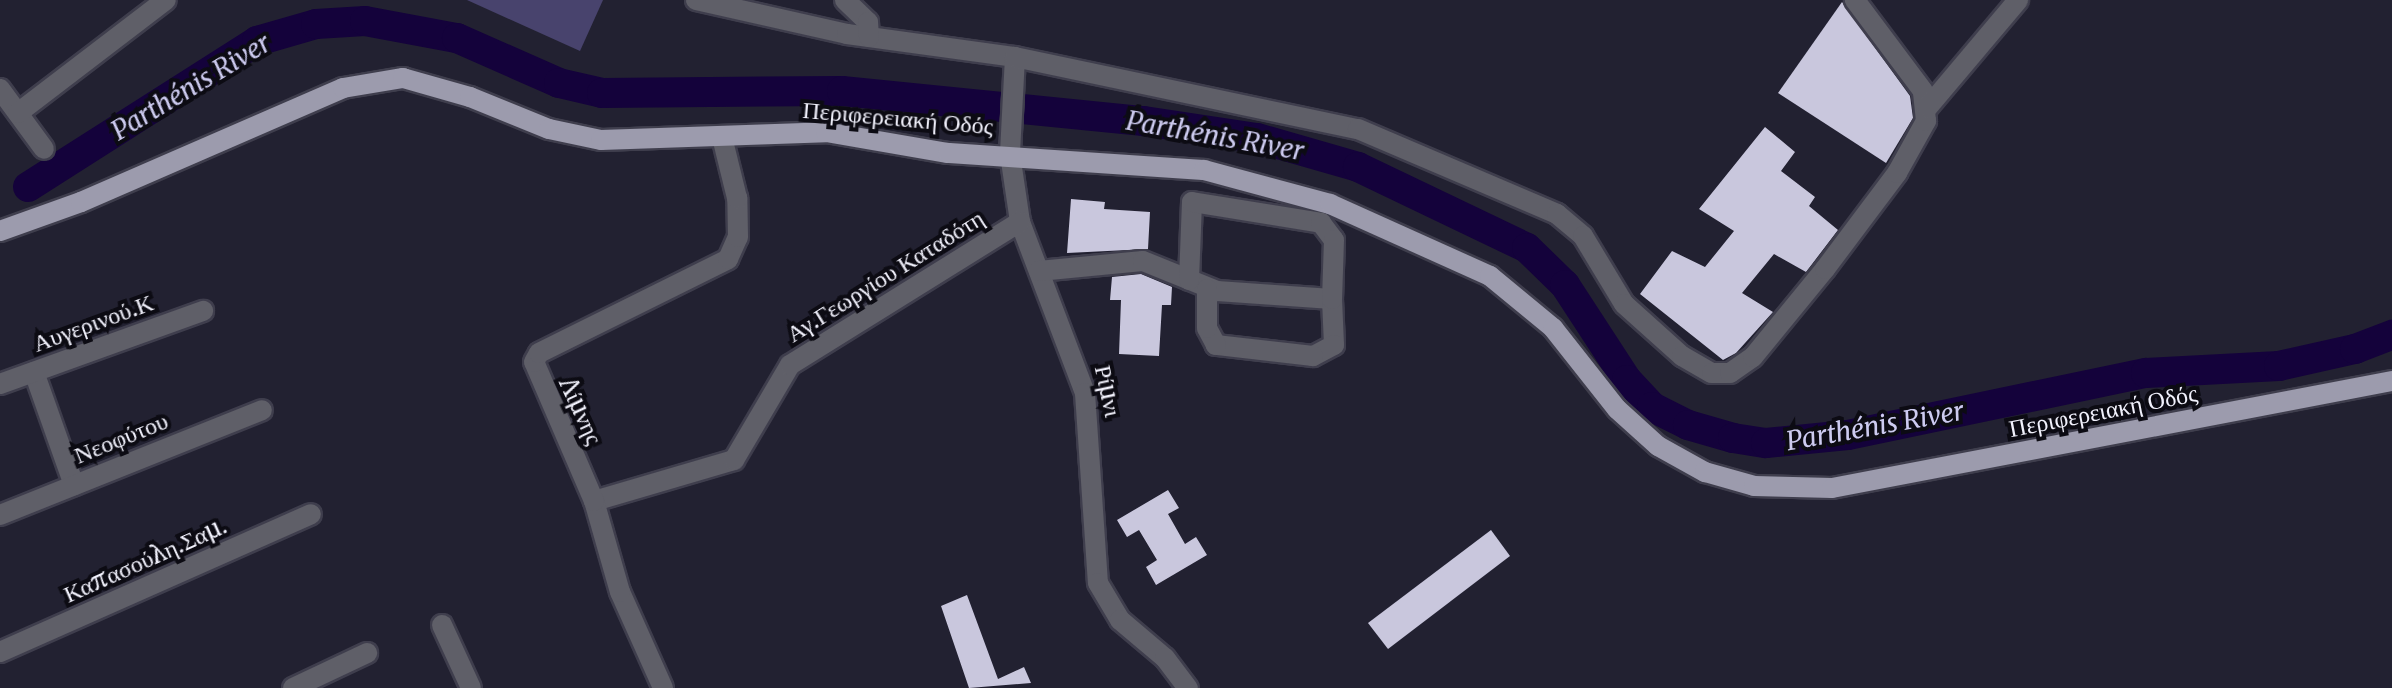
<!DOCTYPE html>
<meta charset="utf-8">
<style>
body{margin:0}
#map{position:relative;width:2392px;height:688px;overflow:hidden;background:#222131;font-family:Merriweather,serif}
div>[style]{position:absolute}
.green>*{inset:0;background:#48436d}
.river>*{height:30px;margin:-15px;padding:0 15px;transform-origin:15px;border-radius:15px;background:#14023b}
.building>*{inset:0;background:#c9c7dd}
.roads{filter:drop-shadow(2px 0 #3f3e4d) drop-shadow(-2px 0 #3f3e4d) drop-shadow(0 2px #3f3e4d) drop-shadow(0 -2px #3f3e4d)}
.minor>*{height:20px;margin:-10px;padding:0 10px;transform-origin:10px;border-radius:10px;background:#5f5f68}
.major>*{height:20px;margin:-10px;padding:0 10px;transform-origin:10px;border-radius:10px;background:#9c9bad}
span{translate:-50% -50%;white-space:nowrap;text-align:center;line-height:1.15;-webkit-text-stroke:8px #0c0b13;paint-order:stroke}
.street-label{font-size:24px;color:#f1f1fc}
.water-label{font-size:26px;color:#cdcbf0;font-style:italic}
</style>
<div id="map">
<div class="green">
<i style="clip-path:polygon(467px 0,603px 0,580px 51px)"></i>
</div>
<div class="river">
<i style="left:28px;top:187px;width:272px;rotate:-32.5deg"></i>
<i style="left:257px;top:41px;width:61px;rotate:-16.1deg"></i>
<i style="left:316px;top:24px;width:49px;rotate:-3.5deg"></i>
<i style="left:365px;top:21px;width:94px;rotate:10.5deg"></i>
<i style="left:457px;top:38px;width:111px;rotate:23.8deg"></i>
<i style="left:559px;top:83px;width:44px;rotate:13.1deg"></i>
<i style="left:602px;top:93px;width:240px;rotate:-0.5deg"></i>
<i style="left:842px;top:91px;width:303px;rotate:5.7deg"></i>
<i style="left:1144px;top:121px;width:114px;rotate:8.6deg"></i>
<i style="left:1257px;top:138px;width:105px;rotate:16deg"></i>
<i style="left:1358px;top:167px;width:187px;rotate:25.6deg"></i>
<i style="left:1527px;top:248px;width:53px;rotate:44.2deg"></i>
<i style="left:1565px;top:285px;width:113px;rotate:56.9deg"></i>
<i style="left:1627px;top:380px;width:37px;rotate:47deg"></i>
<i style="left:1652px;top:407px;width:40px;rotate:26.6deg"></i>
<i style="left:1688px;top:425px;width:47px;rotate:16.1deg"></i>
<i style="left:1733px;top:438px;width:33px;rotate:9deg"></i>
<i style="left:1766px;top:443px;width:82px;rotate:-5.6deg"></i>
<i style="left:1848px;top:435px;width:304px;rotate:-11.8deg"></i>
<i style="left:2146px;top:373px;width:133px;rotate:-3deg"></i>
<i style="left:2279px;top:366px;width:78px;rotate:-12.6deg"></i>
<i style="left:2355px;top:349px;width:40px;rotate:-21deg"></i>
</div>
<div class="building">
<i style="clip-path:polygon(1842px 2px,1910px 96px,1913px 118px,1886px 163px,1778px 93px)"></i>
<i style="clip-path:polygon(1765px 127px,1795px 152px,1781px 171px,1815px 197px,1809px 206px,1838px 230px,1806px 272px,1774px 254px,1742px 293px,1773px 312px,1736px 353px,1723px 360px,1640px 294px,1672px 251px,1705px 267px,1734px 231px,1699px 209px)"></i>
<i style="clip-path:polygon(1071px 199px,1105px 202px,1104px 209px,1150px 212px,1148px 249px,1067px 253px)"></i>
<i style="clip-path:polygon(1141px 274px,1172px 287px,1171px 305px,1162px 305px,1159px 356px,1119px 354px,1121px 300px,1110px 300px,1112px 277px)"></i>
<i style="clip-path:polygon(1168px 490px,1179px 508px,1168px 514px,1185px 544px,1196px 537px,1207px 555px,1156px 585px,1146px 567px,1157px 560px,1139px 530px,1127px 537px,1117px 520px)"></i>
<i style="clip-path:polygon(1491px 530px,1510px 556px,1388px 649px,1368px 623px)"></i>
<i style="clip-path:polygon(967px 595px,998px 679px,1024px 667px,1031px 683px,969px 688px,941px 606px)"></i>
</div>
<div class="roads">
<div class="minor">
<i style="left:696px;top:0;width:155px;rotate:12.7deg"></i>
<i style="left:847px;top:34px;width:170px;rotate:7.8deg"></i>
<i style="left:1015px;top:57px;width:97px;rotate:93deg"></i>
<i style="left:1010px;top:154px;width:69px;rotate:81.6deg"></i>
<i style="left:1020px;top:222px;width:183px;rotate:69.2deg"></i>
<i style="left:1085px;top:393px;width:190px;rotate:86.1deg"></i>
<i style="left:1098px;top:583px;width:43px;rotate:59.3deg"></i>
<i style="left:1120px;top:620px;width:59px;rotate:40.2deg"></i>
<i style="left:1165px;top:658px;width:38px;rotate:53deg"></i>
<i style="left:845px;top:0;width:32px;rotate:44deg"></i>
<i style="left:868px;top:22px;width:15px;rotate:86deg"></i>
<i style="left:1015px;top:57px;width:350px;rotate:11.9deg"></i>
<i style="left:1358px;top:129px;width:216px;rotate:23.1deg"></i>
<i style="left:1557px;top:214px;width:34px;rotate:40deg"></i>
<i style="left:1583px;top:236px;width:79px;rotate:58.9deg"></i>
<i style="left:1624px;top:304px;width:78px;rotate:41.9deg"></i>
<i style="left:1682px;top:356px;width:34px;rotate:30deg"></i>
<i style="left:1712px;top:373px;width:18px"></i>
<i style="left:1730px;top:373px;width:28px;rotate:-35deg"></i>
<i style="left:1753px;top:357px;width:114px;rotate:-50.7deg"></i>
<i style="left:1825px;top:269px;width:120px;rotate:-53.1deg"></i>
<i style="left:1897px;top:173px;width:60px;rotate:-60.9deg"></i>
<i style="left:1926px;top:121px;width:30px;rotate:-96deg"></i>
<i style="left:1923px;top:91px;width:114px;rotate:-126.8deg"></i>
<i style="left:0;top:89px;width:74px;rotate:53.7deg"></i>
<i style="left:1928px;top:107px;width:140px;rotate:-49.9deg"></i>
<i style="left:18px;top:113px;width:186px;rotate:-37.4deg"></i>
<i style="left:1039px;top:271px;width:104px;rotate:-5.5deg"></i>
<i style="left:1143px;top:261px;width:80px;rotate:22.1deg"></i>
<i style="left:1217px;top:291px;width:115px;rotate:4deg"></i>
<i style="left:1332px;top:299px;width:46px;rotate:87.5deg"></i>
<i style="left:1334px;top:345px;width:24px;rotate:152deg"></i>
<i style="left:1313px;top:356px;width:98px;rotate:-173.5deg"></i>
<i style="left:1216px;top:345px;width:19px;rotate:-118deg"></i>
<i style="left:1207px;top:328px;width:39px;rotate:-90deg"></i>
<i style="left:1189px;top:280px;width:78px;rotate:-87.8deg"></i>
<i style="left:1192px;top:202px;width:131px;rotate:9.2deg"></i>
<i style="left:1321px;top:223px;width:21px;rotate:53deg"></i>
<i style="left:1334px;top:240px;width:59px;rotate:91.9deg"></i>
<i style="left:34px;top:372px;width:120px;rotate:70.5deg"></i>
<i style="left:0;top:384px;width:216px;rotate:-19.8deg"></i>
<i style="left:594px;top:501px;width:146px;rotate:-16.3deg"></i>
<i style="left:734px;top:460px;width:110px;rotate:-59.5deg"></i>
<i style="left:790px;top:365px;width:271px;rotate:-31.9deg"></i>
<i style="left:0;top:515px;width:282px;rotate:-21.8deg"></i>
<i style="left:442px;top:625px;width:69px;rotate:65.3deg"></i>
<i style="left:0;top:652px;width:340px;rotate:-23.9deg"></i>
<i style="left:293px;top:688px;width:82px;rotate:-25.3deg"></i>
<i style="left:663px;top:688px;width:105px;rotate:-114.1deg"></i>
<i style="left:620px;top:592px;width:95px;rotate:-105.9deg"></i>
<i style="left:594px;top:501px;width:151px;rotate:-113.3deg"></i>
<i style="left:534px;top:362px;width:10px;rotate:-61deg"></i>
<i style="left:539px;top:353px;width:211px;rotate:-26.4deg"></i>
<i style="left:728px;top:259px;width:24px;rotate:-66deg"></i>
<i style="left:738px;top:237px;width:39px;rotate:-91deg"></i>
<i style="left:737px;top:198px;width:63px;rotate:-103.8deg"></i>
</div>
<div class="major">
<i style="left:0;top:231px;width:86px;rotate:-19.7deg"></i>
<i style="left:81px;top:202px;width:286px;rotate:-23.5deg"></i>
<i style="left:343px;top:88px;width:61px;rotate:-9.5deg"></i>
<i style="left:403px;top:78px;width:70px;rotate:15.8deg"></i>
<i style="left:470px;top:97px;width:85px;rotate:22.1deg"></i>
<i style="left:549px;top:129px;width:53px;rotate:11.9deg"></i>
<i style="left:601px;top:140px;width:225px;rotate:-2deg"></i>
<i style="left:826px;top:132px;width:124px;rotate:9.8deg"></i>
<i style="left:948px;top:153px;width:257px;rotate:3.8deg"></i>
<i style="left:1204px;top:170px;width:131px;rotate:15.1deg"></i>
<i style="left:1330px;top:204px;width:175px;rotate:24.2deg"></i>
<i style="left:1490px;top:276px;width:82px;rotate:39.5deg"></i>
<i style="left:1553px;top:328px;width:103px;rotate:51.7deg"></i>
<i style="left:1617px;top:409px;width:55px;rotate:42.1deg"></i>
<i style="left:1658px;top:446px;width:54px;rotate:29deg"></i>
<i style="left:1705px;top:472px;width:51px;rotate:15.9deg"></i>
<i style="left:1754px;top:486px;width:78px;rotate:1.5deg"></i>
<i style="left:1832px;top:488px;width:570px;rotate:-10.82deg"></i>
</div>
</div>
<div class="street-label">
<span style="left:898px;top:118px;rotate:5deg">Περιφερειακή Οδός</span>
<span style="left:885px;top:276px;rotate:-32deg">Αγ.Γεωργίου Καταδότη</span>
<span style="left:93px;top:323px;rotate:-20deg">Αυγερινού.Κ</span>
<span style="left:1108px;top:391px;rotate:78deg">Ρίμνι</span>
<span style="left:581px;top:411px;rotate:65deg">Λίμνης</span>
<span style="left:2103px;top:411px;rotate:-11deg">Περιφερειακή Οδός</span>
<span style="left:121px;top:438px;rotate:-22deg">Νεοφύτου</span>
<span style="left:145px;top:560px;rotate:-24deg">Καπασούλη.Σαμ.</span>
</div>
<div class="water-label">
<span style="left:191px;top:87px;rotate:-31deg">Parthénis River</span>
<span style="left:1215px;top:136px;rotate:10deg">Parthénis River</span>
<span style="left:1875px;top:426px;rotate:-10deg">Parthénis River</span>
</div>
</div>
